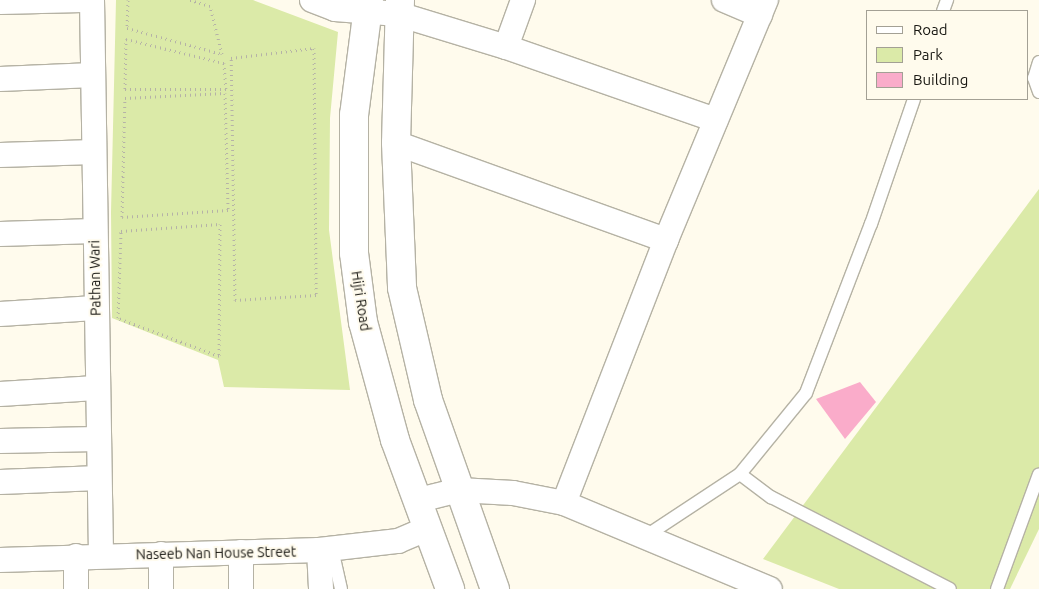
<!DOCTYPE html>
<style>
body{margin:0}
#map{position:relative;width:1039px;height:589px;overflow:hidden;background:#fffbed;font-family:Ubuntu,sans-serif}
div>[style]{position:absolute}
.green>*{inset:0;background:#dbeaa8}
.building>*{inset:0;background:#faacca}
.path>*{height:3px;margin-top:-1.5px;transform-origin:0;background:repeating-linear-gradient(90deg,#b5b2a7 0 1px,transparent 0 5px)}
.roads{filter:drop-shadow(1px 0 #b5b2a4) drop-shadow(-1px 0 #b5b2a4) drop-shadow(0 1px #b5b2a4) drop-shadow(0 -1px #b5b2a4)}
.service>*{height:12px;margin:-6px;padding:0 6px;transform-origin:6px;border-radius:6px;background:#fff}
.minor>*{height:24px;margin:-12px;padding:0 12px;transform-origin:12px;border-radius:12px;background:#fff}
.secondary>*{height:28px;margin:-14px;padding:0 14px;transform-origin:14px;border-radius:14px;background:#fff}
span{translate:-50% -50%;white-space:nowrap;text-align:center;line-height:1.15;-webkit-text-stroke:4px #fffbed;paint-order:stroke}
.street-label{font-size:14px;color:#181712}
.legend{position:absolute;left:866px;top:10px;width:162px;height:90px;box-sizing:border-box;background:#fffbed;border:1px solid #a3a095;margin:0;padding:6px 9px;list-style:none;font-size:15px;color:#181712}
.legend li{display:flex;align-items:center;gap:10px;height:25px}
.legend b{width:25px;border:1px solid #a3a095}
</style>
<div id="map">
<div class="green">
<i style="clip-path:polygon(116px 0,253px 0,338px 32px,330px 118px,329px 230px,350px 390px,224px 387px,218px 360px,112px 318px,111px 212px)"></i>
<i style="clip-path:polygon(1039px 189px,1039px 529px,1010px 589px,839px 589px,763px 559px)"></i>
</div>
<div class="building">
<i style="clip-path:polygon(860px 382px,876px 402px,845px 439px,816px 399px)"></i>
</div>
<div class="path">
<i style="left:128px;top:0;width:28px;rotate:92deg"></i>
<i style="left:127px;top:28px;width:98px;rotate:15.3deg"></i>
<i style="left:222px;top:54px;width:49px;rotate:-104deg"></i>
<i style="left:210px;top:6px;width:21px;rotate:-163deg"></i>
<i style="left:126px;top:39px;width:101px;rotate:13.8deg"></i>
<i style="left:224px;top:63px;width:26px;rotate:86deg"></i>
<i style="left:226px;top:89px;width:101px;rotate:180deg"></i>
<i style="left:125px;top:89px;width:50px;rotate:-88.9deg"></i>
<i style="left:314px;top:48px;width:247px;rotate:89.5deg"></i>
<i style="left:316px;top:295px;width:81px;rotate:176.5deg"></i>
<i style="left:235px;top:300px;width:242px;rotate:-90.9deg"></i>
<i style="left:231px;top:58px;width:84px;rotate:-6.9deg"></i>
<i style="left:225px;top:93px;width:117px;rotate:88.5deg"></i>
<i style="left:228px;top:210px;width:106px;rotate:176.2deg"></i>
<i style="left:122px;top:217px;width:119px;rotate:-88.6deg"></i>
<i style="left:125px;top:98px;width:100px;rotate:-2.9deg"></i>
<i style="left:220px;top:224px;width:132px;rotate:90.4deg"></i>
<i style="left:219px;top:356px;width:108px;rotate:-159.4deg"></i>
<i style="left:118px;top:318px;width:87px;rotate:-88deg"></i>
<i style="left:121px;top:231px;width:99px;rotate:-4deg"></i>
</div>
<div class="roads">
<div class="service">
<i style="left:943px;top:11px;width:12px;rotate:-70deg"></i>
<i style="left:1039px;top:62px;width:17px;rotate:107deg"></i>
<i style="left:1034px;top:78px;width:15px;rotate:70deg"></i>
<i style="left:740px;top:474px;width:39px;rotate:37deg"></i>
<i style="left:771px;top:497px;width:201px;rotate:27.2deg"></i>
<i style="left:646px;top:536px;width:113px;rotate:-33.4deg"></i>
<i style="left:740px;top:474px;width:104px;rotate:-50.8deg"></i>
<i style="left:806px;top:393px;width:181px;rotate:-69deg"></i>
<i style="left:871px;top:224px;width:132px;rotate:-71deg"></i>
<i style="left:332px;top:549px;width:41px;rotate:77.3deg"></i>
<i style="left:997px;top:589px;width:122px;rotate:-69.9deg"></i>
</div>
<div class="minor">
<i style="left:92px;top:0;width:555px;rotate:89.07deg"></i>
<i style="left:312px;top:0;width:25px;rotate:21deg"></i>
<i style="left:335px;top:9px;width:63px;rotate:4.5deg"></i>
<i style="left:398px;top:14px;width:113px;rotate:17deg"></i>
<i style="left:506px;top:47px;width:222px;rotate:19.2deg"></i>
<i style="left:724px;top:0;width:39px;rotate:23deg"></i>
<i style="left:0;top:2px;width:82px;rotate:-1.4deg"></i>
<i style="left:506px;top:47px;width:50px;rotate:-70.1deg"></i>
<i style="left:0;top:79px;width:93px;rotate:-2.5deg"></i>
<i style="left:396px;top:143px;width:287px;rotate:19.8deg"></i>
<i style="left:0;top:155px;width:94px;rotate:-1.8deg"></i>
<i style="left:0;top:234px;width:94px;rotate:-1.8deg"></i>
<i style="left:0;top:314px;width:95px;rotate:-3.6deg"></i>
<i style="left:0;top:394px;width:96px;rotate:-3.6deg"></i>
<i style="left:0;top:441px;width:97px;rotate:-1.2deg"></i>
<i style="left:0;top:482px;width:99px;rotate:-2.3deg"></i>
<i style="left:419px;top:500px;width:41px;rotate:-14deg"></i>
<i style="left:459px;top:490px;width:54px;rotate:3.2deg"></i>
<i style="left:513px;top:493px;width:52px;rotate:11.1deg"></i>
<i style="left:564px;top:503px;width:223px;rotate:22.7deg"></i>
<i style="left:564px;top:503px;width:282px;rotate:-68.8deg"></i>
<i style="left:666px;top:240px;width:260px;rotate:-67.4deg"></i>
<i style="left:319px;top:550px;width:39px;rotate:87deg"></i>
<i style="left:161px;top:554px;width:35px;rotate:90deg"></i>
<i style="left:76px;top:556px;width:33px;rotate:90deg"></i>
<i style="left:0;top:560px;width:319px;rotate:-1.8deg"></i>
<i style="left:319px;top:550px;width:80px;rotate:-6.5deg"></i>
<i style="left:398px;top:541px;width:33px;rotate:-23deg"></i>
<i style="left:241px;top:589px;width:37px;rotate:-90deg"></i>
</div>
<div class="secondary">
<i style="left:369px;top:0;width:116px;rotate:97.4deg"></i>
<i style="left:354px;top:115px;width:138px;rotate:90deg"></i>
<i style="left:354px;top:253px;width:70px;rotate:82.6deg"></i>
<i style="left:363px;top:322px;width:122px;rotate:74.8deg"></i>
<i style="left:395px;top:440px;width:159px;rotate:69.7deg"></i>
<i style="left:400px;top:0;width:143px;rotate:91.6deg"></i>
<i style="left:396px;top:143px;width:145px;rotate:87.6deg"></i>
<i style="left:402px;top:288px;width:115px;rotate:76.9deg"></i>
<i style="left:428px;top:400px;width:201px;rotate:70.5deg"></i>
</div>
</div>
<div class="street-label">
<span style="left:95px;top:278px;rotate:-91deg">Pathan Wari</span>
<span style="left:361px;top:301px;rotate:81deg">Hijri Road</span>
<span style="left:216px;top:553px;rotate:-1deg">Naseeb Nan House Street</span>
</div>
<ul class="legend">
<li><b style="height:6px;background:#fff"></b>Road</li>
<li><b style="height:14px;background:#dbeaa8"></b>Park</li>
<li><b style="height:14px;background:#faacca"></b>Building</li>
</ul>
</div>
